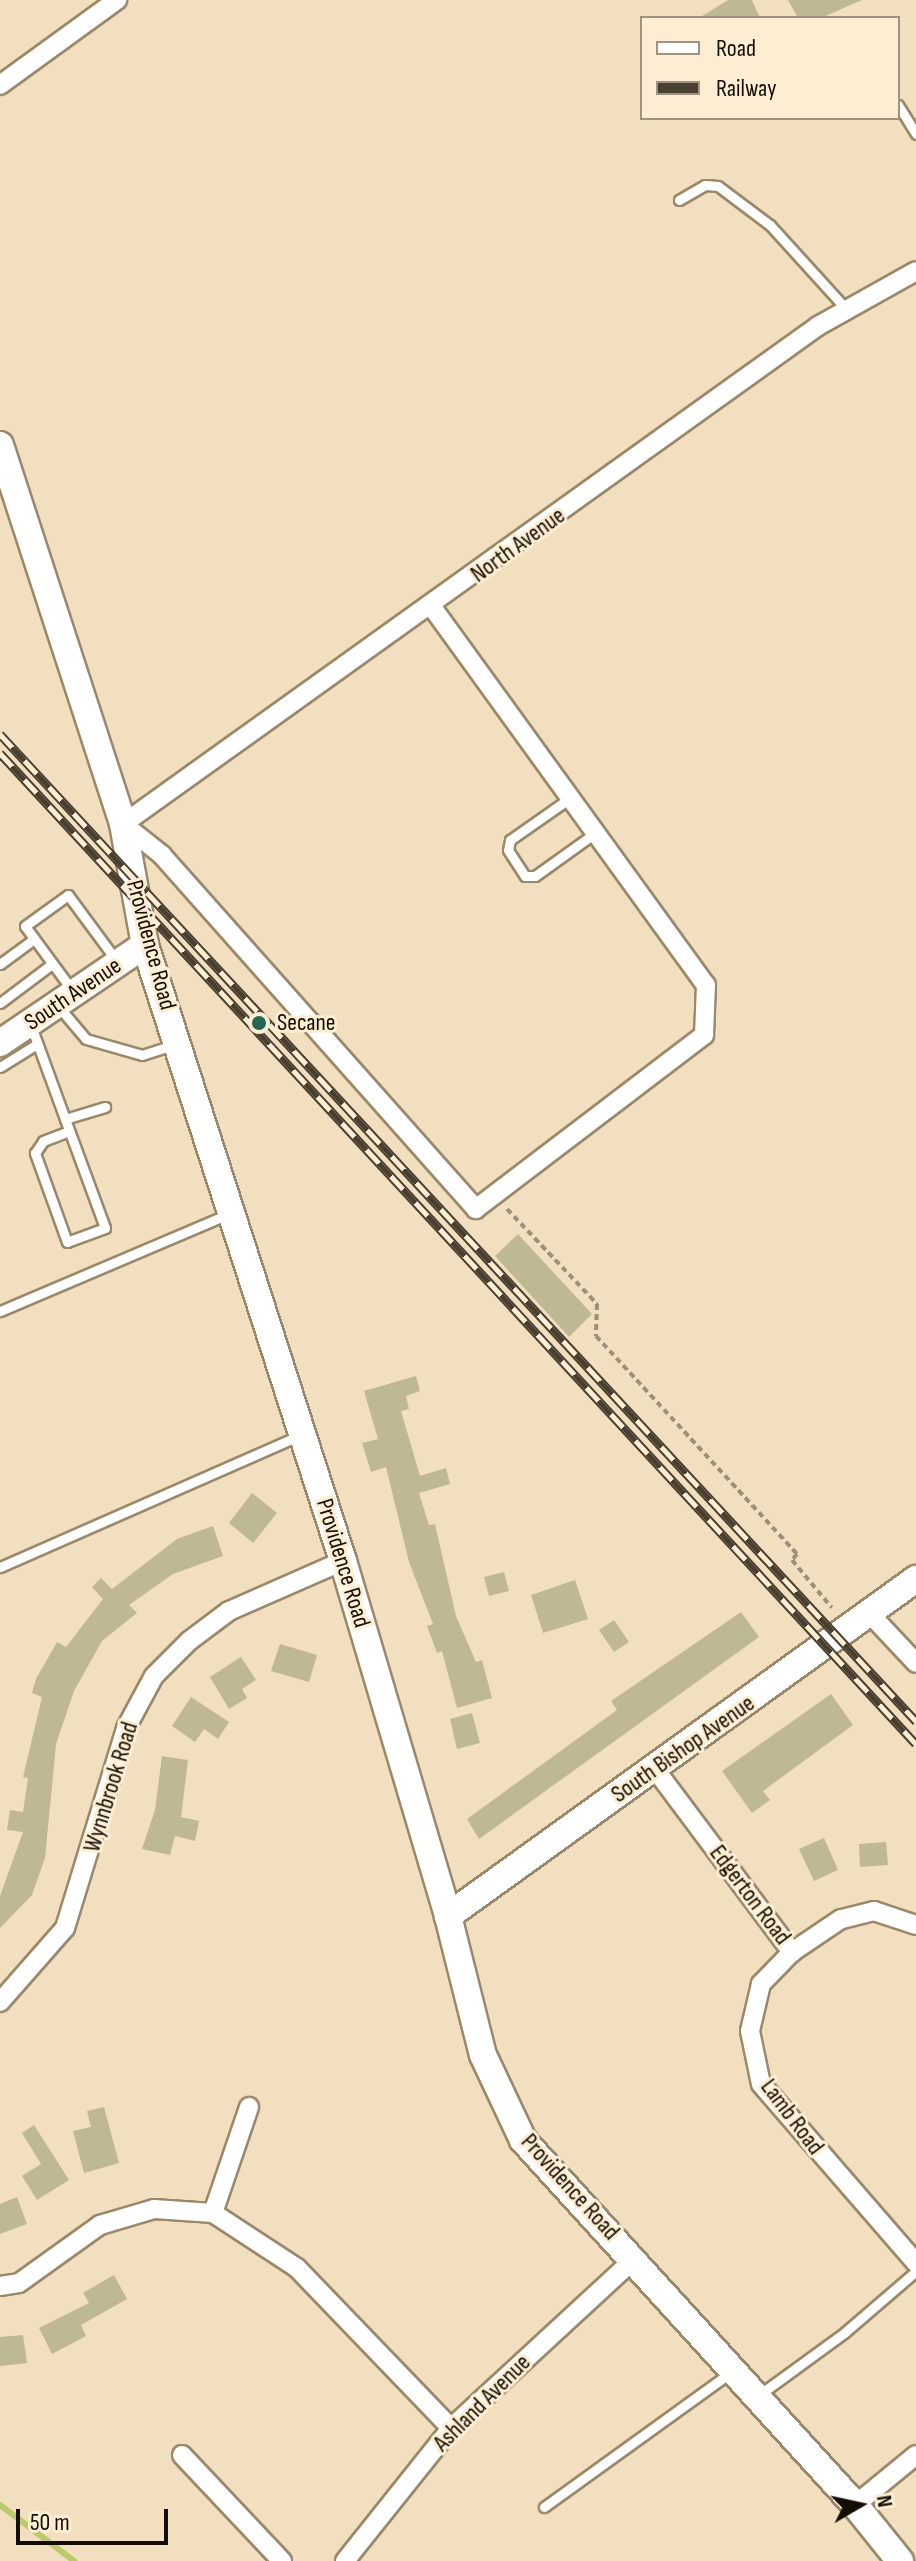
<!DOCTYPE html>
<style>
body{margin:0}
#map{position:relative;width:916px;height:2561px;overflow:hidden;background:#f2dfbf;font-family:"Sofia Sans Condensed",sans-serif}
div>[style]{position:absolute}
.stream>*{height:6px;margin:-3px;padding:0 3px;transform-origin:3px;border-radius:3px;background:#baca6c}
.building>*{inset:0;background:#beb895}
.path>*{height:4px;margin-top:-2px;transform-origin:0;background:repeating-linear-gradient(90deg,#9e8f78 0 6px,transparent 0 10px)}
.roads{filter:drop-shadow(2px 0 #9a886a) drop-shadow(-2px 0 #9a886a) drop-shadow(0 2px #9a886a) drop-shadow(0 -2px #9a886a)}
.lane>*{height:9px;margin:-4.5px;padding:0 4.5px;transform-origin:4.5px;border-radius:4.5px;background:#fff}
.street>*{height:18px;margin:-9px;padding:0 9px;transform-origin:9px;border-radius:9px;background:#fff}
.secondary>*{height:26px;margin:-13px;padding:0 13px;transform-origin:13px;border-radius:13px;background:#fff}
.rail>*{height:9px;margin-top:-4.5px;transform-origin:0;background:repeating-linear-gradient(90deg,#fcedd3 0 18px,#493f30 0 36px);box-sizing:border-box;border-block:2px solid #493f30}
.dots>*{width:22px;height:22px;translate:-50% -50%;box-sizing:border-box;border:4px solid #fcedd3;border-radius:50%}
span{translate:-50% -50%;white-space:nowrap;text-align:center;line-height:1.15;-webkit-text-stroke:6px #fcedd3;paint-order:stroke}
.street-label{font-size:24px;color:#130d03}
.poi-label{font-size:24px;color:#130d03}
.left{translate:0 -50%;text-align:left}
.legend{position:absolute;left:640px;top:16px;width:260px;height:104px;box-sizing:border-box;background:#fcedd3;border:2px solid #9f9380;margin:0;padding:10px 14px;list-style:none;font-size:24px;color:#130d03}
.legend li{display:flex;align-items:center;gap:16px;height:40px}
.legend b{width:40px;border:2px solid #9f9380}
.north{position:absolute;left:820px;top:2465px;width:80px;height:80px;-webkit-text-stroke:6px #fcedd3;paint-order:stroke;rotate:81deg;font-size:22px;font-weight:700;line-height:32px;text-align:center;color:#130d03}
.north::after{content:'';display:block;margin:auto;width:28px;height:36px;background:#130d03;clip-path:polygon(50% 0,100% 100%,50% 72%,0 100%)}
.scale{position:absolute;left:16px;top:2509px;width:152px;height:36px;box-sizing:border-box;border:4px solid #130d03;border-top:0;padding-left:10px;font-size:24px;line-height:28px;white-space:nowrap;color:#130d03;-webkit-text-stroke:6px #fcedd3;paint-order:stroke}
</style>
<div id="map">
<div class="stream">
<i style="left:0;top:2505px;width:93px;rotate:37.1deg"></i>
</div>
<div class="building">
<i style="clip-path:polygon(728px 0,752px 0,760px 18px,699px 18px)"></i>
<i style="clip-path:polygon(788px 0,862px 0,821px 18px,798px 18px)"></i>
<i style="clip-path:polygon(518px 1234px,592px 1314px,569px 1337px,495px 1256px)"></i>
<i style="clip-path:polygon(416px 1376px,420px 1391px,406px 1396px,409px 1409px,401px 1411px,420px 1476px,446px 1468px,450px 1484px,419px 1493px,429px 1525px,435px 1524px,456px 1616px,476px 1662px,482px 1660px,492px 1698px,457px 1708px,442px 1651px,437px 1653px,427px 1626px,433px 1624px,409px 1562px,386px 1467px,371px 1472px,362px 1443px,378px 1439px,364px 1391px)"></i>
<i style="clip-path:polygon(252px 1493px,277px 1513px,253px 1543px,229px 1523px)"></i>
<i style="clip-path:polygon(213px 1526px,223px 1556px,173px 1574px,129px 1605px,137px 1613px,102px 1641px,74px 1691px,56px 1744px,45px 1858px,32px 1895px,0 1928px,0 1896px,23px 1832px,7px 1830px,10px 1810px,23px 1812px,28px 1778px,23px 1777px,42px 1697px,32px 1693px,36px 1679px,57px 1642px,66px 1647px,103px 1599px,92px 1587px,101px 1578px,112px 1589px,177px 1539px)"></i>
<i style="clip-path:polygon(504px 1572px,509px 1591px,489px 1596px,484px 1577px)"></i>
<i style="clip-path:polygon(575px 1580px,588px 1619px,543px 1633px,531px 1595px)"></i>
<i style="clip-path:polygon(741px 1612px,759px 1637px,479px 1839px,467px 1819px,617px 1710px,611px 1701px)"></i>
<i style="clip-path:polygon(614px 1620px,629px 1642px,614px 1652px,599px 1630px)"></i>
<i style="clip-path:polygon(280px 1644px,317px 1655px,309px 1682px,271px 1671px)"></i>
<i style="clip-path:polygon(241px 1657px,256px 1680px,242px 1689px,247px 1698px,229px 1709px,210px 1677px)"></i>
<i style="clip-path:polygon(831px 1694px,853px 1725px,763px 1791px,770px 1800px,752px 1813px,722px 1771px)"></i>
<i style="clip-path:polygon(191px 1697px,229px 1722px,218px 1739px,204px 1729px,195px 1742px,172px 1726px)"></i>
<i style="clip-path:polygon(472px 1713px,480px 1743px,457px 1749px,450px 1719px)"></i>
<i style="clip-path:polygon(162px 1756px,188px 1760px,181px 1817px,199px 1821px,195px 1841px,175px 1836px,170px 1855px,142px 1849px,155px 1810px)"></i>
<i style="clip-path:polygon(824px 1838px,838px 1870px,814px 1881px,799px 1849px)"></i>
<i style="clip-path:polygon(886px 1842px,888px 1865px,860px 1867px,859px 1844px)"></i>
<i style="clip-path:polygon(104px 2107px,119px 2163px,84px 2173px,73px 2131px,91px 2127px,87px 2111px)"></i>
<i style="clip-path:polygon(34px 2125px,69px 2180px,37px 2200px,22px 2176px,41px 2164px,22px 2133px)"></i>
<i style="clip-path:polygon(17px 2197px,27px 2224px,0 2234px,0 2204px)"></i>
<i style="clip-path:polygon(114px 2275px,127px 2299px,81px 2325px,86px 2336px,52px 2354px,39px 2328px,89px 2303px,83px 2293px)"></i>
<i style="clip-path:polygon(23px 2335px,27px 2363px,0 2366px,0 2337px)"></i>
</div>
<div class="path">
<i style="left:507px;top:1209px;width:131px;rotate:46.5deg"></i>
<i style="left:597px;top:1304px;width:32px;rotate:92deg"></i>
<i style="left:596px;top:1336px;width:297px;rotate:47.3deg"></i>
<i style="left:797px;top:1554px;width:8px;rotate:130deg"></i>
<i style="left:792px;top:1560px;width:62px;rotate:50.2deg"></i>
</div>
<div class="roads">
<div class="lane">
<i style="left:898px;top:105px;width:34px;rotate:58deg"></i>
<i style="left:679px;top:200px;width:30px;rotate:-30deg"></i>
<i style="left:705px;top:185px;width:13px;rotate:4deg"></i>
<i style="left:718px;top:186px;width:65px;rotate:36.9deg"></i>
<i style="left:770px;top:225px;width:115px;rotate:47.8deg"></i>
<i style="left:570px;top:798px;width:73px;rotate:145deg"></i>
<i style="left:510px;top:840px;width:10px;rotate:101deg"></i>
<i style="left:508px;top:850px;width:31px;rotate:57deg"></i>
<i style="left:525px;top:876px;width:10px"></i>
<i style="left:535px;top:876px;width:74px;rotate:-35.6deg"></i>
<i style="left:0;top:964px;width:42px;rotate:-36.3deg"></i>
<i style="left:72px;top:990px;width:79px;rotate:-126.3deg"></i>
<i style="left:25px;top:926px;width:53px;rotate:-35.8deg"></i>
<i style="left:68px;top:895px;width:81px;rotate:53.6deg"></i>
<i style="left:0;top:1003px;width:65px;rotate:-36.9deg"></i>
<i style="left:58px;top:1006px;width:43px;rotate:49.7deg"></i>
<i style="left:86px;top:1039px;width:58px;rotate:15.9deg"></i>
<i style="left:142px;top:1055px;width:35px;rotate:-18deg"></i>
<i style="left:31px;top:1026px;width:99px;rotate:69.9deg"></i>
<i style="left:65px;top:1119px;width:116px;rotate:69.8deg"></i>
<i style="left:105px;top:1228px;width:40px;rotate:159.8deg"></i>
<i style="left:67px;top:1242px;width:95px;rotate:-109.8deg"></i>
<i style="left:35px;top:1153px;width:14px;rotate:-56deg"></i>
<i style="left:43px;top:1141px;width:28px;rotate:-21deg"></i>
<i style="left:0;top:1067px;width:44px;rotate:-31.9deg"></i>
<i style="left:65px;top:1119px;width:42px;rotate:-16.7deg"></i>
<i style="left:0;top:1311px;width:249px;rotate:-23deg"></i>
<i style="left:0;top:1567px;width:329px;rotate:-23.7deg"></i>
<i style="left:759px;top:2395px;width:105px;rotate:-36.1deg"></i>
<i style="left:844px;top:2333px;width:95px;rotate:-40.7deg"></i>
<i style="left:544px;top:2507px;width:231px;rotate:-35.8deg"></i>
</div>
<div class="street">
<i style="left:0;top:85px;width:145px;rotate:-36deg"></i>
<i style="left:432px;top:607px;width:467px;rotate:54.1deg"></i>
<i style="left:706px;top:985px;width:50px;rotate:92.3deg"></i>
<i style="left:704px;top:1035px;width:287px;rotate:142.7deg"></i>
<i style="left:476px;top:1209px;width:473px;rotate:-131.6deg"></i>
<i style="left:162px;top:855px;width:50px;rotate:-141.5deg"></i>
<i style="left:123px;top:824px;width:855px;rotate:-35.62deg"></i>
<i style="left:818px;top:326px;width:112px;rotate:-29.3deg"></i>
<i style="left:870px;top:1614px;width:67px;rotate:46.8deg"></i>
<i style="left:655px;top:1769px;width:229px;rotate:53.2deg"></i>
<i style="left:916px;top:1925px;width:44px;rotate:-161.6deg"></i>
<i style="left:874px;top:1911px;width:34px;rotate:166deg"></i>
<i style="left:841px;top:1919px;width:59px;rotate:146deg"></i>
<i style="left:792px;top:1952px;width:45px;rotate:134.1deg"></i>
<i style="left:761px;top:1984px;width:48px;rotate:103.2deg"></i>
<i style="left:750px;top:2031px;width:54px;rotate:78.3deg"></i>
<i style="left:761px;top:2084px;width:237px;rotate:49.1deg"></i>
<i style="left:0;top:2002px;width:98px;rotate:-48.7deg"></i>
<i style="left:65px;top:1928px;width:209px;rotate:-73deg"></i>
<i style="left:126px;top:1728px;width:59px;rotate:-61.7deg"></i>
<i style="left:154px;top:1676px;width:49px;rotate:-45deg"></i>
<i style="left:189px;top:1641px;width:50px;rotate:-36.9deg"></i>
<i style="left:229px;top:1611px;width:124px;rotate:-23.7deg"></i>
<i style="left:213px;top:2213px;width:112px;rotate:-71.2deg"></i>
<i style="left:0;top:2286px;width:19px;rotate:-9deg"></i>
<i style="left:19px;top:2283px;width:100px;rotate:-35.6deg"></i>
<i style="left:100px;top:2225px;width:56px;rotate:-16.5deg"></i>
<i style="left:154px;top:2209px;width:59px;rotate:3.9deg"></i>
<i style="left:213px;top:2213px;width:100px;rotate:33.2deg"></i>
<i style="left:297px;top:2268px;width:222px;rotate:46.1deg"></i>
<i style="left:182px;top:2455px;width:146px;rotate:46.7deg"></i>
<i style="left:855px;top:2505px;width:79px;rotate:-39.3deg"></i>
<i style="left:345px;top:2561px;width:170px;rotate:-51.4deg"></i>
<i style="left:451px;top:2428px;width:249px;rotate:-42.7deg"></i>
</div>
<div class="secondary">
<i style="left:0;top:445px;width:398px;rotate:72deg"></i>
<i style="left:123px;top:824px;width:123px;rotate:79.7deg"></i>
<i style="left:145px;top:945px;width:647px;rotate:72.18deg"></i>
<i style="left:343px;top:1561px;width:370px;rotate:73.5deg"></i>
<i style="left:448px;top:1916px;width:143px;rotate:75.9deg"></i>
<i style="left:483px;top:2055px;width:94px;rotate:64.8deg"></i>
<i style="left:523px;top:2140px;width:493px;rotate:47.7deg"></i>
<i style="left:855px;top:2505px;width:72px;rotate:51.2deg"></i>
<i style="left:0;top:1043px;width:175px;rotate:-34.1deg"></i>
<i style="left:448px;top:1916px;width:577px;rotate:-35.76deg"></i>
</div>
</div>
<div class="rail">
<i style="left:0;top:734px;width:1347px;rotate:47.14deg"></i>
<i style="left:0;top:753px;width:1349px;rotate:47.25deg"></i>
</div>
<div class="dots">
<i style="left:259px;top:1023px;background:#246554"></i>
</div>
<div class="street-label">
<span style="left:518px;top:545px;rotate:-36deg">North Avenue</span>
<span style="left:151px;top:945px;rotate:75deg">Providence Road</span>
<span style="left:73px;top:994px;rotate:-34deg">South Avenue</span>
<span style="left:343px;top:1563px;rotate:73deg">Providence Road</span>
<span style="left:683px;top:1749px;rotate:-35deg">South Bishop Avenue</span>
<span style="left:111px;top:1787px;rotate:-73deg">Wynnbrook Road</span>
<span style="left:750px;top:1895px;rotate:53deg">Edgerton Road</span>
<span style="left:792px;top:2117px;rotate:53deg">Lamb Road</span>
<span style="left:570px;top:2187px;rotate:48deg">Providence Road</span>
<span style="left:482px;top:2403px;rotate:-45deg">Ashland Avenue</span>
</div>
<div class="poi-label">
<span class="left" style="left:277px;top:1023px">Secane</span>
</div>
<ul class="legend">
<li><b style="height:10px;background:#fff"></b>Road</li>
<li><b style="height:10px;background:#493f30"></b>Railway</li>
</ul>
<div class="north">N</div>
<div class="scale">50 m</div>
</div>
